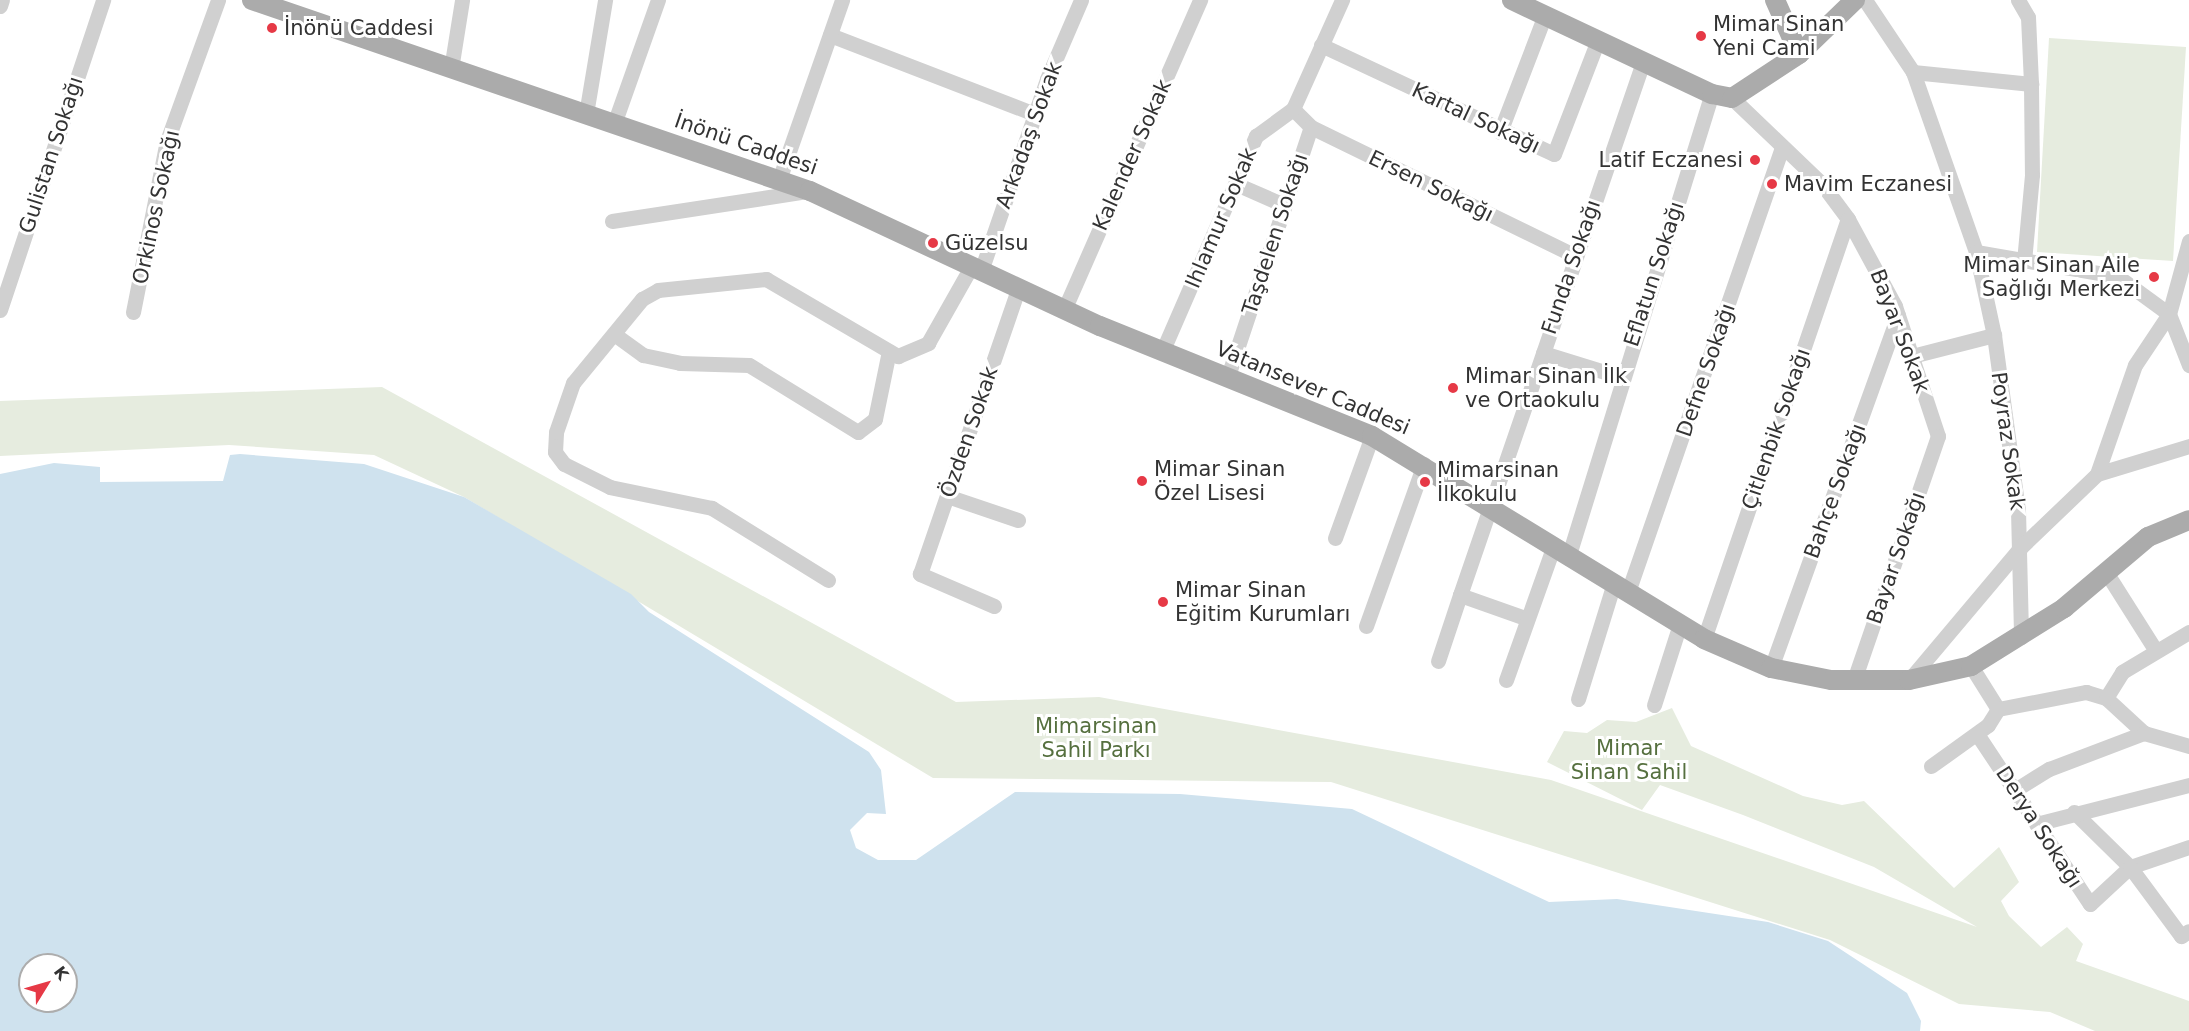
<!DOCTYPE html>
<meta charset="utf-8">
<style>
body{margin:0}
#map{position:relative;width:2189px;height:1031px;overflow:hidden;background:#fff;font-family:"DejaVu Sans",sans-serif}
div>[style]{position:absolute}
.green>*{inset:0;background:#e6ecdf}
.water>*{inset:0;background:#cfe2ee}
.minor>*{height:15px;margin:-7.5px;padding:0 7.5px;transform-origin:7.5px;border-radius:7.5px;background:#d0d0d0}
.major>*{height:20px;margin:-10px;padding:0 10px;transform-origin:10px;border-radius:10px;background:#ababab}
.dots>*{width:16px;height:16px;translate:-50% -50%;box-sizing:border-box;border:3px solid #fff;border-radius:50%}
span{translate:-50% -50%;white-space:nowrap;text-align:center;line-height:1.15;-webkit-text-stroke:6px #fff;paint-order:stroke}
.poi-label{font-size:21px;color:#333}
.left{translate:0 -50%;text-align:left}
.right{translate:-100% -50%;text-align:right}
.street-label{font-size:21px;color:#333}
.park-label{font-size:21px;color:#56703f}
.north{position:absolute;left:18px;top:953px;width:60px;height:60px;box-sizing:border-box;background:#fff;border:2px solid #adadad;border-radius:50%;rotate:53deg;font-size:16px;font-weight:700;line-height:24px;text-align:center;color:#333}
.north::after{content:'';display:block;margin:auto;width:21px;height:27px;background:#e63946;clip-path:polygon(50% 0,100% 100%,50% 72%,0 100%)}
</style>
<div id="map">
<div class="green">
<i style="clip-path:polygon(2049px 38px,2186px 47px,2173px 261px,2037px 252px)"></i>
<i style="clip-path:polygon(382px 387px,956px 702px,1099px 697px,1551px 780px,1977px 927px,1874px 867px,1743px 815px,1660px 785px,1642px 810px,1547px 762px,1564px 731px,1587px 733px,1607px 720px,1636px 722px,1672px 708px,1691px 746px,1803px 796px,1842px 805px,1864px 801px,1954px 888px,1999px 847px,2019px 882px,2001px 901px,2009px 916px,2041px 947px,2067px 927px,2083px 944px,2076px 961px,2189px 1001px,2189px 1031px,2095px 1031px,2050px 1012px,1959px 1004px,1830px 940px,1331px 782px,933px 778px,464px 497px,374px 455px,229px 445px,0 456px,0 401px)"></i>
</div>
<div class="water">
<i style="clip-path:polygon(evenodd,240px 454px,364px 464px,464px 497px,631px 594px,649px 612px,869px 752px,881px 770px,886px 814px,867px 813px,850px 830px,856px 848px,878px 860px,916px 860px,1015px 792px,1180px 794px,1352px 809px,1549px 902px,1617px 899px,1768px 922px,1828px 941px,1907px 993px,1921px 1021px,1920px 1031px,0 1031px,0 474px,54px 463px,100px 467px,100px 482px,223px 481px,230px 455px,240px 454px,30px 965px,66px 965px,66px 1001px,30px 1001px,30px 965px)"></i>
</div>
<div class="minor">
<i style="left:1865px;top:0;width:87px;rotate:56.3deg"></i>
<i style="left:1913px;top:72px;width:191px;rotate:70.7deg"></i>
<i style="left:1976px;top:252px;width:85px;rotate:77.8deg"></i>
<i style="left:1994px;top:335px;width:177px;rotate:82.2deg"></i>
<i style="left:2018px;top:510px;width:127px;rotate:88.6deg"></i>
<i style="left:2018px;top:0;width:20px;rotate:60deg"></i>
<i style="left:2028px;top:17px;width:67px;rotate:87.4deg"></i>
<i style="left:2031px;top:84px;width:91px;rotate:89.4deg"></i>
<i style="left:2032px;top:175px;width:87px;rotate:95.3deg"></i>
<i style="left:0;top:6px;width:6px;rotate:-72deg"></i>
<i style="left:830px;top:35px;width:220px;rotate:21.1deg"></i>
<i style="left:1321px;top:45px;width:257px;rotate:25.1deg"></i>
<i style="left:1554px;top:154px;width:122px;rotate:-68.9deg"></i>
<i style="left:451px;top:69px;width:70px;rotate:-80.9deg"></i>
<i style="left:1913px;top:72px;width:119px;rotate:5.8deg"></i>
<i style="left:1732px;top:98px;width:124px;rotate:43.7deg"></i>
<i style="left:1822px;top:184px;width:44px;rotate:53.4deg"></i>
<i style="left:1848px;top:219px;width:99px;rotate:61.6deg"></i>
<i style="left:1895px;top:306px;width:137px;rotate:71.7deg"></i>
<i style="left:1938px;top:436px;width:258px;rotate:109deg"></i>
<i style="left:1293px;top:109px;width:25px;rotate:45deg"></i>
<i style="left:1311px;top:127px;width:292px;rotate:26deg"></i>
<i style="left:586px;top:114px;width:116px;rotate:-80.5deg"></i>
<i style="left:614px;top:124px;width:132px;rotate:-70.5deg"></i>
<i style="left:1500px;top:132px;width:125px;rotate:-69deg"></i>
<i style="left:779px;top:180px;width:191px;rotate:-70.7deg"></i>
<i style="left:1236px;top:184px;width:52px;rotate:23.6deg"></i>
<i style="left:612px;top:221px;width:197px;rotate:-8.7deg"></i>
<i style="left:2189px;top:241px;width:76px;rotate:105.3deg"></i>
<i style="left:2169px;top:314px;width:55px;rotate:68.6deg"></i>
<i style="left:1976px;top:252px;width:143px;rotate:9.7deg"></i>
<i style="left:2117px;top:276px;width:64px;rotate:36.2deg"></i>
<i style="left:981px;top:271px;width:203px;rotate:-71deg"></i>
<i style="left:1047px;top:79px;width:86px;rotate:-66.7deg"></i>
<i style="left:0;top:310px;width:327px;rotate:-71.6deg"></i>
<i style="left:1064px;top:310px;width:339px;rotate:-66.3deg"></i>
<i style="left:133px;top:312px;width:174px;rotate:-78.8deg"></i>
<i style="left:167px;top:141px;width:150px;rotate:-70.1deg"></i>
<i style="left:614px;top:334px;width:36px;rotate:36deg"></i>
<i style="left:643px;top:355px;width:38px;rotate:12deg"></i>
<i style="left:680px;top:363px;width:69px;rotate:1.7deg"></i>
<i style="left:749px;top:365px;width:128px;rotate:31.6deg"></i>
<i style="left:858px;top:432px;width:21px;rotate:-37deg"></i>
<i style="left:875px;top:419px;width:69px;rotate:-78.4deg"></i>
<i style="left:1162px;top:352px;width:236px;rotate:-66.5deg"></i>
<i style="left:1256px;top:136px;width:46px;rotate:-36.1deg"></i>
<i style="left:1293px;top:109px;width:120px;rotate:-65.8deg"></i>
<i style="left:1543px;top:353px;width:82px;rotate:17.1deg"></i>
<i style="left:1912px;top:356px;width:85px;rotate:-14.4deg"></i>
<i style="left:1228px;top:376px;width:262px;rotate:-71.6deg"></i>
<i style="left:2097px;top:474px;width:96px;rotate:-16.9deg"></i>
<i style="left:947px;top:496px;width:75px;rotate:18.7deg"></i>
<i style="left:1335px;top:538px;width:109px;rotate:-70.1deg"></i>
<i style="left:1568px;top:558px;width:486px;rotate:-72.8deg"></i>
<i style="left:2106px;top:572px;width:93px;rotate:57.7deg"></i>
<i style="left:828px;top:580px;width:137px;rotate:-148.2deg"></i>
<i style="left:712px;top:508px;width:104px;rotate:-168.4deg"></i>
<i style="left:610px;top:487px;width:51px;rotate:-153.4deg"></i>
<i style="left:564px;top:464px;width:15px;rotate:-127deg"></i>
<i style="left:555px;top:452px;width:20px;rotate:-87deg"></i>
<i style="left:556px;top:432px;width:52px;rotate:-70.9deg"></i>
<i style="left:573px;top:383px;width:109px;rotate:-50.6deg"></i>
<i style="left:642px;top:299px;width:18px;rotate:-29deg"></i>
<i style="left:658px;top:290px;width:109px;rotate:-5.8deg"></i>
<i style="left:766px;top:279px;width:153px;rotate:30.3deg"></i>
<i style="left:898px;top:356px;width:33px;rotate:-23deg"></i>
<i style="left:928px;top:343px;width:87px;rotate:-60.5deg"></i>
<i style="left:1628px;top:592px;width:471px;rotate:-70.9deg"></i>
<i style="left:1460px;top:595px;width:564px;rotate:-71.05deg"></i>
<i style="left:994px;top:606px;width:81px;rotate:-156.6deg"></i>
<i style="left:920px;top:574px;width:301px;rotate:-71deg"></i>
<i style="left:1366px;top:626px;width:172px;rotate:-70.3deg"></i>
<i style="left:1704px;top:639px;width:444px;rotate:-71.1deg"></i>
<i style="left:1438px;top:661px;width:70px;rotate:-71.6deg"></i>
<i style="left:1460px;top:595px;width:69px;rotate:19.5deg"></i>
<i style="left:1971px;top:666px;width:51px;rotate:57.9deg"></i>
<i style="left:1998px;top:709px;width:90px;rotate:-10.9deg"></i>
<i style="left:2086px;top:692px;width:21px;rotate:17deg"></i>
<i style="left:2106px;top:698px;width:52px;rotate:42.6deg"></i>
<i style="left:1771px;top:668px;width:375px;rotate:-70.2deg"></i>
<i style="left:1506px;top:680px;width:140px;rotate:-70.4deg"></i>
<i style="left:1909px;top:680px;width:174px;rotate:-49.9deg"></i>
<i style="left:2021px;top:547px;width:105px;rotate:-43.8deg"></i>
<i style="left:2097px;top:474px;width:115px;rotate:-70.8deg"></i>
<i style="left:2135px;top:365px;width:61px;rotate:-56.3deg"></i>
<i style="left:2106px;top:698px;width:31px;rotate:-58deg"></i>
<i style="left:2122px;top:672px;width:78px;rotate:-30.8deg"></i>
<i style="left:1578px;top:699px;width:121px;rotate:-72.8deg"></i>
<i style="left:1654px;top:705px;width:85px;rotate:-72.2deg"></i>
<i style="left:1977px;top:734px;width:204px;rotate:56.4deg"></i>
<i style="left:2090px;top:904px;width:54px;rotate:-42.8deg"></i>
<i style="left:2130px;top:867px;width:62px;rotate:-18.7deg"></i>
<i style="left:1931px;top:766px;width:70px;rotate:-35.7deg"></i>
<i style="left:1988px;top:725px;width:19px;rotate:-58deg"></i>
<i style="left:2015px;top:790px;width:40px;rotate:-32deg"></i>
<i style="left:2049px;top:769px;width:102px;rotate:-20.8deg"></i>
<i style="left:2144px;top:733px;width:47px;rotate:16.1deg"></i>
<i style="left:2074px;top:812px;width:78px;rotate:44.5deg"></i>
<i style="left:2130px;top:867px;width:86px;rotate:53.5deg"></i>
<i style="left:2181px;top:936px;width:9px;rotate:-32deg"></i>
<i style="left:2036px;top:824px;width:158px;rotate:-14.3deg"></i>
</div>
<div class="major">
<i style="left:252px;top:0;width:590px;rotate:18.9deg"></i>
<i style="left:810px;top:191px;width:320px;rotate:25deg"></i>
<i style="left:1100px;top:326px;width:293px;rotate:22deg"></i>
<i style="left:1372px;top:436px;width:389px;rotate:31.4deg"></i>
<i style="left:1704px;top:639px;width:73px;rotate:23.4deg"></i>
<i style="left:1771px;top:668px;width:61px;rotate:11.3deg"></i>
<i style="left:1831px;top:680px;width:78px"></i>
<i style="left:1909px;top:680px;width:64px;rotate:-12.7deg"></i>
<i style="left:1971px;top:666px;width:110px;rotate:-31.9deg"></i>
<i style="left:2064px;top:608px;width:110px;rotate:-40.2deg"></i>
<i style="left:2148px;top:537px;width:44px;rotate:-22.5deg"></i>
<i style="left:1512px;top:0;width:221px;rotate:25.2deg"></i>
<i style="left:1712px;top:94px;width:20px;rotate:11deg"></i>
<i style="left:1732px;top:98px;width:80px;rotate:-33.3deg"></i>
<i style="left:1799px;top:54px;width:78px;rotate:-44deg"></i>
<i style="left:1775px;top:0;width:59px;rotate:66deg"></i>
</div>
<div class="dots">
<i style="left:272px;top:28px;background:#e63946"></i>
<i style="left:1701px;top:36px;background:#e63946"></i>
<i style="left:1755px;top:160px;background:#e63946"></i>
<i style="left:1772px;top:184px;background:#e63946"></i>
<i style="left:933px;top:243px;background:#e63946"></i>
<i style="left:2154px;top:277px;background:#e63946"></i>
<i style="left:1453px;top:388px;background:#e63946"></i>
<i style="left:1142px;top:481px;background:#e63946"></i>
<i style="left:1425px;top:482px;background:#e63946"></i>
<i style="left:1163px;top:602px;background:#e63946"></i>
</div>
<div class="poi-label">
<span class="left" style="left:1713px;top:36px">Mimar Sinan<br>Yeni Cami</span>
<span class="left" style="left:284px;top:28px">İnönü Caddesi</span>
<span class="right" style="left:1743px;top:160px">Latif Eczanesi</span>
<span class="left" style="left:1784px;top:184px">Mavim Eczanesi</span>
<span class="left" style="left:945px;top:243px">Güzelsu</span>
<span class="right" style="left:2140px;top:277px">Mimar Sinan Aile<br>Sağlığı Merkezi</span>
<span class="left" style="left:1465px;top:388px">Mimar Sinan İlk<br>ve Ortaokulu</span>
<span class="left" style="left:1154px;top:481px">Mimar Sinan<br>Özel Lisesi</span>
<span class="left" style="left:1437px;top:482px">Mimarsinan<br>İlkokulu</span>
<span class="left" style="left:1175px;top:602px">Mimar Sinan<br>Eğitim Kurumları</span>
</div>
<div class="street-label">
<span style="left:1476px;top:118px;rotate:25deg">Kartal Sokağı</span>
<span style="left:1029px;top:135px;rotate:-70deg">Arkadaş Sokak</span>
<span style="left:746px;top:144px;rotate:19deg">İnönü Caddesi</span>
<span style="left:51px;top:155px;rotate:-72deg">Gulistan Sokağı</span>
<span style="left:1132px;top:155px;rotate:-66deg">Kalender Sokak</span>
<span style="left:1431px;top:186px;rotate:26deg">Ersen Sokağı</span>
<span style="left:156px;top:207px;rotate:-78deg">Orkinos Sokağı</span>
<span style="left:1221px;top:218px;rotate:-67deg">Ihlamur Sokak</span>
<span style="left:1275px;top:234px;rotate:-72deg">Taşdelen Sokağı</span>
<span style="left:1571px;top:267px;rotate:-71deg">Funda Sokağı</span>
<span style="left:1654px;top:274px;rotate:-72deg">Eflatun Sokağı</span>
<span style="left:1900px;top:331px;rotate:69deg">Bayar Sokak</span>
<span style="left:1706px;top:370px;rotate:-71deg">Defne Sokağı</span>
<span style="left:1313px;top:388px;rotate:23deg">Vatansever Caddesi</span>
<span style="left:1776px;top:429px;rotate:-71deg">Çitlenbik Sokağı</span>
<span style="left:969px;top:432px;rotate:-71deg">Özden Sokak</span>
<span style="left:2008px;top:441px;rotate:82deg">Poyraz Sokak</span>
<span style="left:1835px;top:491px;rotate:-70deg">Bahçe Sokağı</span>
<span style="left:1896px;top:558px;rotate:-71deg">Bayar Sokağı</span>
<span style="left:2039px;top:827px;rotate:57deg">Derya Sokağı</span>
</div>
<div class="park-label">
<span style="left:1096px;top:738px">Mimarsinan<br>Sahil Parkı</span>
<span style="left:1629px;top:760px">Mimar<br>Sinan Sahil</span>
</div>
<div class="north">K</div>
</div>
